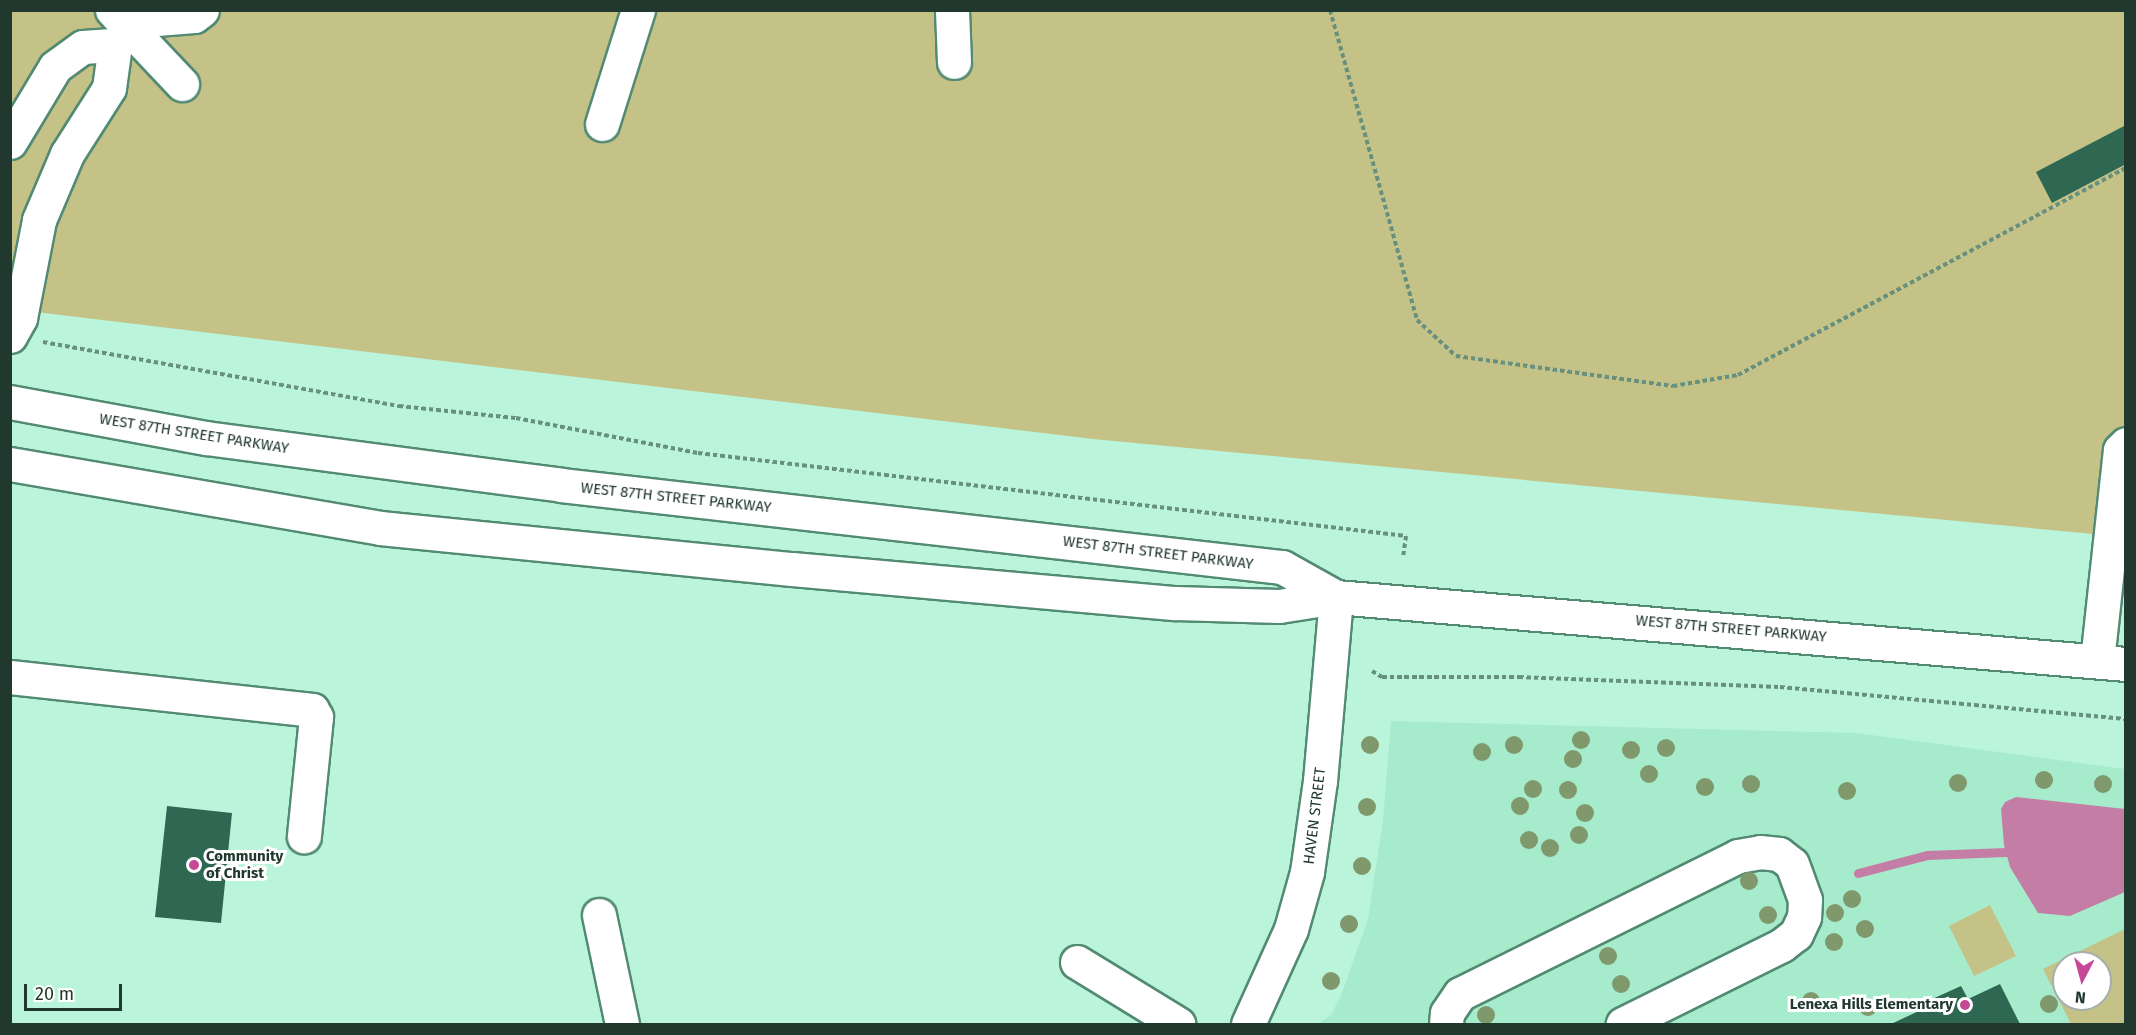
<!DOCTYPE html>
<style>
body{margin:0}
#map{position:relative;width:2136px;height:1035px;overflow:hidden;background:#baf5db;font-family:"Fira Sans",sans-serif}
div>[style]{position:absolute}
.built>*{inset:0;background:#a7ebcd}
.green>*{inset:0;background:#c5c288}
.water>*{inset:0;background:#c47ea5}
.stream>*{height:9px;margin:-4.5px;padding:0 4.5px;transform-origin:4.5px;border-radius:4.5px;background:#c47ea5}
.building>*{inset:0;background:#2f6852}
.path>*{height:4px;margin-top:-2px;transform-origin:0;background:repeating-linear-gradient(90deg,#67907e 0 4.5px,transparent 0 7.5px)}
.roads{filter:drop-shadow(2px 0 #528a72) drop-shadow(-2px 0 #528a72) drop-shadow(0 2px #528a72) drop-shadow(0 -2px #528a72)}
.minor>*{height:33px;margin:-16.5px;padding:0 16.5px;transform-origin:16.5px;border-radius:16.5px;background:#fff}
.major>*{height:33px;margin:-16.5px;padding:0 16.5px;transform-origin:16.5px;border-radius:16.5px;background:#fff}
.trees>*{width:18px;height:18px;margin:-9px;border-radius:50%;background:#80996c}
.dots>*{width:16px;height:16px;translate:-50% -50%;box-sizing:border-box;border:3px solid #fff;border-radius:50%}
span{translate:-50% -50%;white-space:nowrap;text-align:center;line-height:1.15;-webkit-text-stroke:6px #fff;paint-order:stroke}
.street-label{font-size:15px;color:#20382e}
.poi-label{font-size:15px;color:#20382e;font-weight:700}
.left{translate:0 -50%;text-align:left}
.right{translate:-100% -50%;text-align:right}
.frame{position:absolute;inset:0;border:12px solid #20382e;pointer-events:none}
.north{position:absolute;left:2052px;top:951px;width:60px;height:60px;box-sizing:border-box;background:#fff;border:2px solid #a6afab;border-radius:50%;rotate:186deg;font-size:16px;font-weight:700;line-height:24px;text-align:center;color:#20382e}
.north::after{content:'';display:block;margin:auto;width:21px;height:27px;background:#c64997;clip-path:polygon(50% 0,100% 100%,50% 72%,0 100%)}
.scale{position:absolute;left:24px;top:984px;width:98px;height:27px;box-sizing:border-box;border:3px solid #20382e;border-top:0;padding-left:8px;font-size:18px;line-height:21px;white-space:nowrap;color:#20382e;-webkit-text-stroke:4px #fff;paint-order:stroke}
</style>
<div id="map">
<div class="built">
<i style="clip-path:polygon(evenodd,1391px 721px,1856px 733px,2125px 769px,2125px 1024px,1318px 1024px,1331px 1015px,1342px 993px,1368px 919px,1383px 820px,1391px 721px,2064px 963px,2100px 963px,2100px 999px,2064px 999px,2064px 963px)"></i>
</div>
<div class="green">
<i style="clip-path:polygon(11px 11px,2125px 11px,2125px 537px,1093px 439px,11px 309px)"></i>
<i style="clip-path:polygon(1990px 905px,2016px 956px,1974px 976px,1949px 926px)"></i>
<i style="clip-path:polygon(evenodd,2125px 929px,2125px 1024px,2071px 1024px,2043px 969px,2125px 929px,2064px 963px,2100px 963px,2100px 999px,2064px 999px,2064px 963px)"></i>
</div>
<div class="water">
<i style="clip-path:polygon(2016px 797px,2125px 809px,2125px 892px,2070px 916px,2038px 913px,2010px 867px,2004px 845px,2001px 809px,2005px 802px)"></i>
</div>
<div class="stream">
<i style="left:1858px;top:873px;width:71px;rotate:-14.6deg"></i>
<i style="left:1927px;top:855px;width:79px;rotate:-2.2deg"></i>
</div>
<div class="building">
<i style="clip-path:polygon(2126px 125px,2126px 164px,2052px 203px,2036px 172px)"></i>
<i style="clip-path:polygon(167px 806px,232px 813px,221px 923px,155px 917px)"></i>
<i style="clip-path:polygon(2000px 984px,2020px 1024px,1891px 1024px,1921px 1010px,1919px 1005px,1961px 986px,1968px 999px)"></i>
</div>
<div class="path">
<i style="left:1330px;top:10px;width:322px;rotate:74.3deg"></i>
<i style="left:1417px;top:320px;width:53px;rotate:42.7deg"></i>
<i style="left:1456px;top:356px;width:219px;rotate:7.9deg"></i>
<i style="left:1673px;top:386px;width:66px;rotate:-9.6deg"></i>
<i style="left:1738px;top:375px;width:440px;rotate:-28.1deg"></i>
<i style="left:43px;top:342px;width:362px;rotate:10.2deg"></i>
<i style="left:399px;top:406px;width:118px;rotate:5.9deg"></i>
<i style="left:516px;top:418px;width:185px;rotate:10.9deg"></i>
<i style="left:698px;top:453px;width:713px;rotate:6.69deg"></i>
<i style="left:1406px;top:536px;width:22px;rotate:98deg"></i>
<i style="left:1372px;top:671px;width:12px;rotate:31deg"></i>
<i style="left:1382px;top:677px;width:137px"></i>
<i style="left:1519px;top:677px;width:261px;rotate:2.2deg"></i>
<i style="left:1780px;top:687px;width:347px;rotate:5.3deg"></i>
</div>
<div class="roads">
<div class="minor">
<i style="left:112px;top:10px;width:102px;rotate:46.6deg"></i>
<i style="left:952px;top:10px;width:52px;rotate:87.8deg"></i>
<i style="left:602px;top:124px;width:120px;rotate:-72.5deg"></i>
<i style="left:10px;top:142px;width:87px;rotate:-59deg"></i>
<i style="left:55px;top:67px;width:34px;rotate:-36deg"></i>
<i style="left:83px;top:47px;width:32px;rotate:-4deg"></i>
<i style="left:115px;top:45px;width:38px;rotate:-41deg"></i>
<i style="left:144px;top:20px;width:50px;rotate:-4.6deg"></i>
<i style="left:194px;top:16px;width:10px;rotate:-37deg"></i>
<i style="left:10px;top:336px;width:21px;rotate:-61deg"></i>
<i style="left:20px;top:318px;width:100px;rotate:-79deg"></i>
<i style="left:39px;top:220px;width:72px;rotate:-67deg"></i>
<i style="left:67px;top:154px;width:78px;rotate:-57.5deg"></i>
<i style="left:109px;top:88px;width:43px;rotate:-82.1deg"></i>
<i style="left:2097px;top:661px;width:212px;rotate:-83.8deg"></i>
<i style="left:2120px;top:450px;width:8px;rotate:-45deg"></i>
<i style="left:10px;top:677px;width:304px;rotate:6.2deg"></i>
<i style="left:312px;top:710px;width:8px;rotate:60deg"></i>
<i style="left:316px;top:717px;width:120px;rotate:95.8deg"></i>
<i style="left:599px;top:915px;width:111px;rotate:78.1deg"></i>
<i style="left:1077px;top:962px;width:119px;rotate:31.5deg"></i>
<i style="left:1248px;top:1024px;width:104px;rotate:-65.6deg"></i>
<i style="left:1291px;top:929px;width:59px;rotate:-74.3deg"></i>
<i style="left:1307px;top:872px;width:92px;rotate:-81.9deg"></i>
<i style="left:1320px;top:781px;width:185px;rotate:-85deg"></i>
<i style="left:1446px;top:1024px;width:11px;rotate:-85deg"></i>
<i style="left:1447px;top:1013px;width:23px;rotate:-56deg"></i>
<i style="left:1460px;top:994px;width:310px;rotate:-26.4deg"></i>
<i style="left:1738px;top:856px;width:22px;rotate:-10deg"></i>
<i style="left:1760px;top:852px;width:19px;rotate:6deg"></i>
<i style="left:1779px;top:854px;width:16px;rotate:38deg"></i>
<i style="left:1792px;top:864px;width:38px;rotate:70deg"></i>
<i style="left:1805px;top:900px;width:17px;rotate:93deg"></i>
<i style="left:1804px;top:917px;width:19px;rotate:115deg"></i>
<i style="left:1796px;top:934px;width:18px;rotate:142deg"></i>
<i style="left:1782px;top:945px;width:178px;rotate:153.6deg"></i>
</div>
<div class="major">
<i style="left:10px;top:402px;width:199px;rotate:10.4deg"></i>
<i style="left:206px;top:438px;width:358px;rotate:7.5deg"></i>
<i style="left:561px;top:485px;width:726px;rotate:6.49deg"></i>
<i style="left:1282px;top:567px;width:62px;rotate:29.1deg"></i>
<i style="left:10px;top:464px;width:375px;rotate:9.8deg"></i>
<i style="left:380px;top:528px;width:414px;rotate:5.7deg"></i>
<i style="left:792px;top:569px;width:385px;rotate:5.1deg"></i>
<i style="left:1175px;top:603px;width:104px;rotate:1.7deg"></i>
<i style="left:1279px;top:606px;width:58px;rotate:-9deg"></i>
<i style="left:1336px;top:597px;width:793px;rotate:4.85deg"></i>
</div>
</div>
<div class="trees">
<i style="left:1581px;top:740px"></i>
<i style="left:1370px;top:745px"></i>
<i style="left:1514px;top:745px"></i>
<i style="left:1666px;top:748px"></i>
<i style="left:1631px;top:750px"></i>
<i style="left:1482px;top:752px"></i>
<i style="left:1573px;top:759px"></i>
<i style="left:1649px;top:774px"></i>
<i style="left:2044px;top:780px"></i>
<i style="left:1958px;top:783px"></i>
<i style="left:1751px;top:784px"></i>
<i style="left:2103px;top:784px"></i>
<i style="left:1705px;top:787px"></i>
<i style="left:1533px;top:789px"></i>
<i style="left:1568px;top:790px"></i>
<i style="left:1847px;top:791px"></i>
<i style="left:1520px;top:806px"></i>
<i style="left:1367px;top:807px"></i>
<i style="left:1585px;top:813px"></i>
<i style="left:1579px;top:835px"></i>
<i style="left:1529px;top:840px"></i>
<i style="left:1550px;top:848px"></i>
<i style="left:1362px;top:866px"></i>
<i style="left:1749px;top:881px"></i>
<i style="left:1852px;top:899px"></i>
<i style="left:1835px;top:913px"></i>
<i style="left:1768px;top:915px"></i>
<i style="left:1349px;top:924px"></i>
<i style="left:1865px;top:929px"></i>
<i style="left:1834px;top:942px"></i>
<i style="left:1608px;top:956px"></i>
<i style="left:1331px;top:981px"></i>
<i style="left:1621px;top:984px"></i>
<i style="left:1811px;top:1001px"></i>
<i style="left:2049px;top:1004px"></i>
<i style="left:1868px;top:1007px"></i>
<i style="left:1486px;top:1015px"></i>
</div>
<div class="dots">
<i style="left:194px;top:865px;background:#c64997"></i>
<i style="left:1965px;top:1005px;background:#c64997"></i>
</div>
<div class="street-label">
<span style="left:194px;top:434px;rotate:9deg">WEST 87TH STREET PARKWAY</span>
<span style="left:676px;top:498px;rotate:6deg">WEST 87TH STREET PARKWAY</span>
<span style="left:1158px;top:553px;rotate:7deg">WEST 87TH STREET PARKWAY</span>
<span style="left:1731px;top:629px;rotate:5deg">WEST 87TH STREET PARKWAY</span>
<span style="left:1315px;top:816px;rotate:-83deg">HAVEN STREET</span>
</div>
<div class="poi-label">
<span class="left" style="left:206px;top:865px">Community<br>of Christ</span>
<span class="right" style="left:1953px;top:1005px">Lenexa Hills Elementary</span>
</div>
<div class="frame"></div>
<div class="north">N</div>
<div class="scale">20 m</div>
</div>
